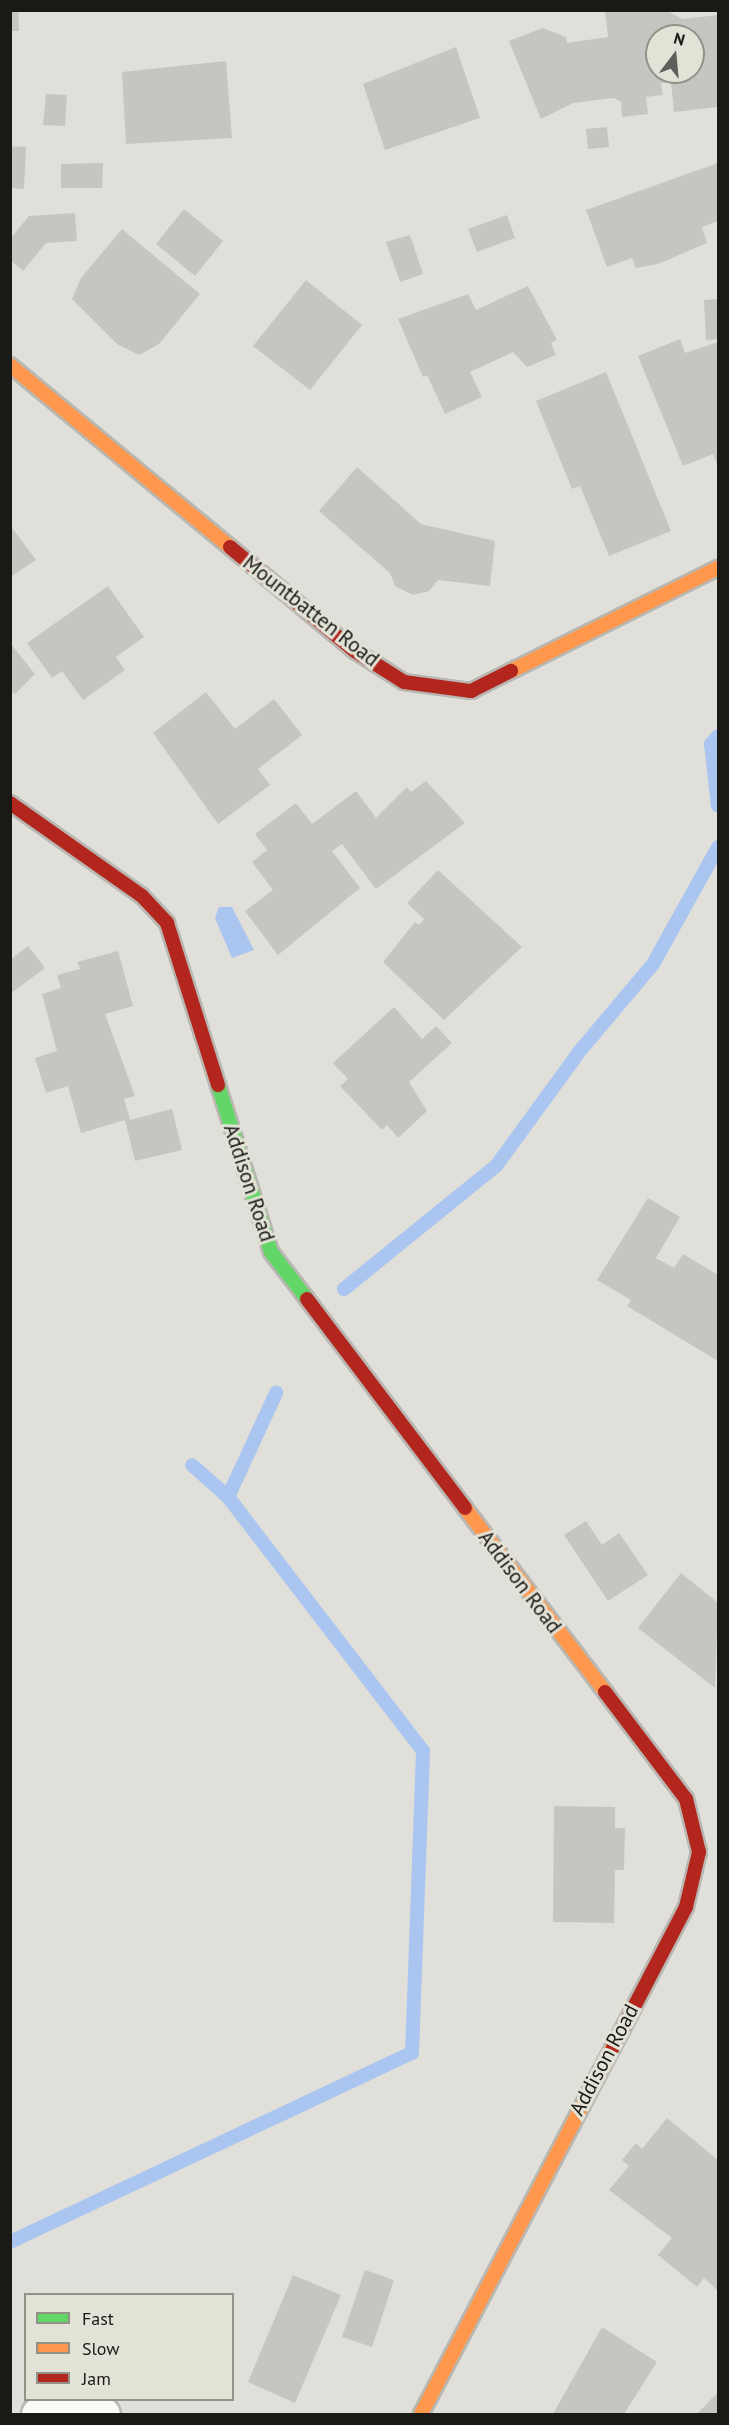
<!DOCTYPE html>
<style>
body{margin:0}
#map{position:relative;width:729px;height:2425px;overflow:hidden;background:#e0dfd9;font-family:"PT Sans",sans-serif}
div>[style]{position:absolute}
.water>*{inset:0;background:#aac5f0}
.stream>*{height:14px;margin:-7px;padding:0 7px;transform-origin:7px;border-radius:7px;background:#aac5f0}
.building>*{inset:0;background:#c7c5c2}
.roads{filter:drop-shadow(2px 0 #b8b7b2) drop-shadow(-2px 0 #b8b7b2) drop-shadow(0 2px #b8b7b2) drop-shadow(0 -2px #b8b7b2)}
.street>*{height:33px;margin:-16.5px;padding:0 16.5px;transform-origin:16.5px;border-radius:16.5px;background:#fafaf9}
.fast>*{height:14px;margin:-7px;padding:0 7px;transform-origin:7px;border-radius:7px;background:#63d668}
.slow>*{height:14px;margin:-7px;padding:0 7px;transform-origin:7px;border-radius:7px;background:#ff974d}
.jam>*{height:14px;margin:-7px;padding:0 7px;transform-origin:7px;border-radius:7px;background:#b3261e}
span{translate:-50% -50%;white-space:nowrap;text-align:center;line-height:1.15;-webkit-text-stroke:6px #e3e2d6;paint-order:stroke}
.street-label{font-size:21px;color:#1a1915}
.frame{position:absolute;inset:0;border:12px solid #1a1915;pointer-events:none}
.legend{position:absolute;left:24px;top:2293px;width:210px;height:108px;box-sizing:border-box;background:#e3e2d6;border:2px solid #939289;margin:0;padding:8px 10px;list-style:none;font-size:18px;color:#1a1915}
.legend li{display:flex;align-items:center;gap:12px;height:30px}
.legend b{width:30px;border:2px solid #939289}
.north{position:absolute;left:645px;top:24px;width:60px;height:60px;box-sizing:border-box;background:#e3e2d6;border:2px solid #939289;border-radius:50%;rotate:16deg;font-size:16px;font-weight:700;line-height:24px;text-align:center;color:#1a1915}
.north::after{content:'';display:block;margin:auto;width:21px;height:27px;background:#5f5e5a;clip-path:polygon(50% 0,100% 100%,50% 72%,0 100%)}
</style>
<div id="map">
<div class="water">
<i style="clip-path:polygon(219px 907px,232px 907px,254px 950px,232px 958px,215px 918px)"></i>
</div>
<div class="stream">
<i style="left:718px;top:736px;width:11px;rotate:131deg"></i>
<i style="left:711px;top:744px;width:62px;rotate:83.6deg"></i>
<i style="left:344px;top:1289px;width:196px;rotate:-39deg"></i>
<i style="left:496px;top:1166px;width:141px;rotate:-53.9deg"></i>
<i style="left:579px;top:1052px;width:115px;rotate:-49.9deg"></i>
<i style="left:653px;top:964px;width:134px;rotate:-60.9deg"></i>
<i style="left:228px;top:1497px;width:115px;rotate:-65.2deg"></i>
<i style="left:10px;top:2242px;width:444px;rotate:-25.2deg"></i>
<i style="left:412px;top:2053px;width:302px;rotate:-87.9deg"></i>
<i style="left:423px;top:1751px;width:320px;rotate:-127.5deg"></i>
<i style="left:228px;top:1497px;width:48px;rotate:-138.4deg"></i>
</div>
<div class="building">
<i style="clip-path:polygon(10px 10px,18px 10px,19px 31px,10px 31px)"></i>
<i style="clip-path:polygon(evenodd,605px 10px,665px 10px,683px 19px,718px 15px,718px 107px,674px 112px,671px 82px,661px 83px,663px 95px,646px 97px,648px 114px,622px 117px,621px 102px,614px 98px,573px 103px,541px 119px,509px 41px,543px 28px,566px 37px,567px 43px,608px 37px,605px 10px,657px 36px,693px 36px,693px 72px,657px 72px,657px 36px)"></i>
<i style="clip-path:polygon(456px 47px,480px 118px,385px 150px,363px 84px)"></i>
<i style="clip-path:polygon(226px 61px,232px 138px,126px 144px,122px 72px)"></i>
<i style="clip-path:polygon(46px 94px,67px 95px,65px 126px,43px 125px)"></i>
<i style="clip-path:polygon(607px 127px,609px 147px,588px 149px,586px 129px)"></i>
<i style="clip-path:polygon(10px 146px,26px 147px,24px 189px,10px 188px)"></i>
<i style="clip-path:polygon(103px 163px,102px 188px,61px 188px,61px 164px)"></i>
<i style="clip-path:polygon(718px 163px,718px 221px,702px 227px,707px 243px,658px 264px,636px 268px,632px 258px,607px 267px,586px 210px)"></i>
<i style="clip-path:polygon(184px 209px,223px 241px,195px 276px,156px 244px)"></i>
<i style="clip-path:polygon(75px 213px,77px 241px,46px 243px,23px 271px,10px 260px,10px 239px,29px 216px)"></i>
<i style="clip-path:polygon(507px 215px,515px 238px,477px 252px,468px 229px)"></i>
<i style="clip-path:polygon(122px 229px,200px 294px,159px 344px,139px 355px,117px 344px,72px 299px,81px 278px)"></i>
<i style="clip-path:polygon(410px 235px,423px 274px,400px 282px,386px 242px)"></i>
<i style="clip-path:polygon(306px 280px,362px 325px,310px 390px,253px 346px)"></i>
<i style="clip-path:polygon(528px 286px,557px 340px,551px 343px,556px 355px,527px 367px,513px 352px,470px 372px,482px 397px,445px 414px,427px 375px,423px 377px,398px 319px,468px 294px,476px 310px)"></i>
<i style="clip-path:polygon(718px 299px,718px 339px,706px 340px,704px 300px)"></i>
<i style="clip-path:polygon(680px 339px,685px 353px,718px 342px,717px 464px,713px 454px,683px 466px,638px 356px)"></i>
<i style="clip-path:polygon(606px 372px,671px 531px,609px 556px,580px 486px,572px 489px,536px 401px)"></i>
<i style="clip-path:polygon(357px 467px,421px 524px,495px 541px,490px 586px,438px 580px,429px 591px,413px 595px,395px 586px,390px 573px,319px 511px)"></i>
<i style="clip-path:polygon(10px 525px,36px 560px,10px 577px)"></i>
<i style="clip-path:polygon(108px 586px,144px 637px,116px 657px,125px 670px,83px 700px,62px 671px,52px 678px,27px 643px)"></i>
<i style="clip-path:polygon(10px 643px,35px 674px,15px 694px,10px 690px)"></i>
<i style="clip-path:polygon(206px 692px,235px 729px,274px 699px,302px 735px,258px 769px,270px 785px,218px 824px,153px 733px)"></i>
<i style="clip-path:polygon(426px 781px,465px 823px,376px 889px,342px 844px,332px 851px,360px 888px,278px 955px,245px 911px,273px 890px,252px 862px,267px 850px,255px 834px,296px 803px,312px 824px,356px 791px,376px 818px,407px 787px,411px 792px)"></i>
<i style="clip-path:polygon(438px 870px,522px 947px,444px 1020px,383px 962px,415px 922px,419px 925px,424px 919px,407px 903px)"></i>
<i style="clip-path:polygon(28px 946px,45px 968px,10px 994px,10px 960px)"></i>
<i style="clip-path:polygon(118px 951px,133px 1006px,105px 1014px,135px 1096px,124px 1099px,130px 1120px,172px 1109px,182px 1150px,135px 1161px,125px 1120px,81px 1133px,68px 1086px,46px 1093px,35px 1058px,57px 1051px,42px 994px,61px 988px,57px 975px,80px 969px,77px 962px)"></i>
<i style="clip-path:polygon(394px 1007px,422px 1039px,436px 1026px,452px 1043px,409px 1082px,427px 1111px,398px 1138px,387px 1125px,382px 1130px,340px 1086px,348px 1079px,333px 1063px)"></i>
<i style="clip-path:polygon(648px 1198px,680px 1217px,656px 1258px,674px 1268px,683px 1254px,718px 1275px,718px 1361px,627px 1306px,631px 1300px,597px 1280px)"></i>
<i style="clip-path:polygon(586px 1521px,602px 1545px,619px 1533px,648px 1575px,608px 1601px,564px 1535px)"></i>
<i style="clip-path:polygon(681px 1573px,718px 1603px,715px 1688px,638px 1628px)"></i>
<i style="clip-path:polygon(554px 1806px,615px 1807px,615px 1828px,625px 1828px,624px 1870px,615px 1870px,614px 1923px,553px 1922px)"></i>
<i style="clip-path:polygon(667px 2118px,718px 2160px,718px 2291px,704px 2278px,697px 2287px,658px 2255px,672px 2238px,609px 2190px,629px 2166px,622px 2160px,636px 2143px,642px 2149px)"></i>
<i style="clip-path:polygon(365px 2270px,394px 2280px,372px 2347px,342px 2337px)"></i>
<i style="clip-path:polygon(293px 2275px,341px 2295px,295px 2403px,248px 2382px)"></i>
<i style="clip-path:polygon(602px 2327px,657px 2362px,624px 2414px,553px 2414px)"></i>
<i style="clip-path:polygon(718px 2392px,718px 2414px,697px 2414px)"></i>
</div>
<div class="roads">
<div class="street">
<i style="left:38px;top:2414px;width:27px;rotate:-8deg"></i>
<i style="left:65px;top:2410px;width:38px;rotate:6deg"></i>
</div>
<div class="fast">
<i style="left:218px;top:1085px;width:175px;rotate:72.4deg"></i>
<i style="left:271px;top:1252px;width:59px;rotate:52.5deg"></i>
</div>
<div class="slow">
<i style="left:10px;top:365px;width:286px;rotate:39.6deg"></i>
<i style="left:511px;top:671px;width:231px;rotate:-26.5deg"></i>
<i style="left:465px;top:1508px;width:231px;rotate:52.7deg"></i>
<i style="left:421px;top:2414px;width:414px;rotate:-62.4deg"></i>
</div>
<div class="jam">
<i style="left:230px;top:547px;width:163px;rotate:39.8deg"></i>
<i style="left:355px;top:651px;width:58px;rotate:32.3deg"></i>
<i style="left:404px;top:682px;width:68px;rotate:7.7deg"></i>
<i style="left:471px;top:691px;width:45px;rotate:-26.6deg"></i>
<i style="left:10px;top:803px;width:161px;rotate:35.2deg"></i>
<i style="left:142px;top:896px;width:37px;rotate:47deg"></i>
<i style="left:167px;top:923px;width:170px;rotate:72.5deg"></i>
<i style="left:307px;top:1299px;width:262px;rotate:52.9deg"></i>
<i style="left:605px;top:1692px;width:134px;rotate:52.9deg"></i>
<i style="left:686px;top:1799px;width:55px;rotate:76.2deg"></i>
<i style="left:699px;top:1852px;width:57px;rotate:103.3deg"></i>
<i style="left:686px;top:1907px;width:158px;rotate:117.5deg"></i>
</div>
</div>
<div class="street-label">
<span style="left:311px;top:611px;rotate:38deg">Mountbatten Road</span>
<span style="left:249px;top:1183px;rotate:72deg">Addison Road</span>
<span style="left:520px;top:1582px;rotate:53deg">Addison Road</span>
<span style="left:604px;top:2060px;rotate:-62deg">Addison Road</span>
</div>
<div class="frame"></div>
<ul class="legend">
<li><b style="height:8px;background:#63d668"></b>Fast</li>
<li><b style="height:8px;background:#ff974d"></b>Slow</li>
<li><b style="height:8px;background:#b3261e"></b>Jam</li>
</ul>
<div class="north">N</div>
</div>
